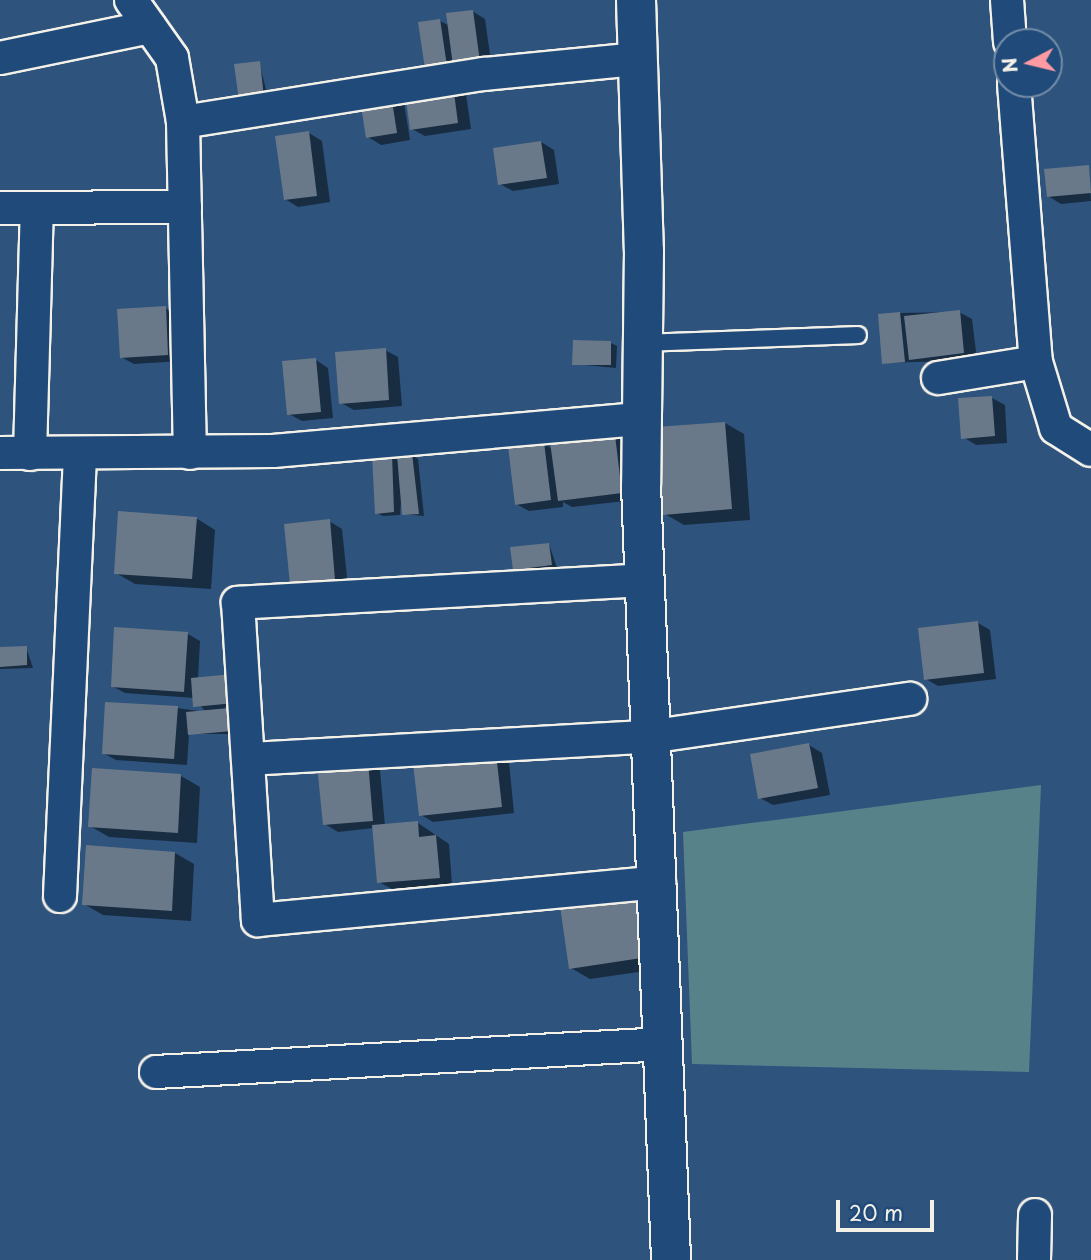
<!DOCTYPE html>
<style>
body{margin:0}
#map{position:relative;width:1091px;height:1260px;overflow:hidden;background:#2e537d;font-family:"Playpen Sans",sans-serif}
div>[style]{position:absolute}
.green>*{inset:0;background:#578289}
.shadow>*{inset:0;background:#0007}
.building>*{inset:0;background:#6a7989}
.roads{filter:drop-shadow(2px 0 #f4f1e8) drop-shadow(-2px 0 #f4f1e8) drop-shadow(0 2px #f4f1e8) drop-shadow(0 -2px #f4f1e8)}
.lane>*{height:16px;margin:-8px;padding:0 8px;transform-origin:8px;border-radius:8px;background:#1f4a7a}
.street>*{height:32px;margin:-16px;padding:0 16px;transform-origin:16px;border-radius:16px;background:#1f4a7a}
.secondary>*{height:38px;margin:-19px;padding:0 19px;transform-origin:19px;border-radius:19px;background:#1f4a7a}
span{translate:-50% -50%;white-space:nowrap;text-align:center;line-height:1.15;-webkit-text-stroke:7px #1f4a7a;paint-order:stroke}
.north{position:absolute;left:993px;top:28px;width:70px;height:70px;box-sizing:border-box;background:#1f4a7a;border:2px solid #748da6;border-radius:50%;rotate:263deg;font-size:19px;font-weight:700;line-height:28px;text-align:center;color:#f4f1e8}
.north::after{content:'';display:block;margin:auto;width:24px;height:32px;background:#ff9aa2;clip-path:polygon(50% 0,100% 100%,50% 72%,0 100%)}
.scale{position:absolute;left:836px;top:1200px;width:98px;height:32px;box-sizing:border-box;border:4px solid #f4f1e8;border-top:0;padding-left:9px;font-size:21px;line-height:24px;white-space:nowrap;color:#f4f1e8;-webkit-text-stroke:5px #1f4a7a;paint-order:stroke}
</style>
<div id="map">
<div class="green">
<i style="clip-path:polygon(1041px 785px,1029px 1072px,692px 1064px,683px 832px)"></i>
</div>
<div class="shadow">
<i style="clip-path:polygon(472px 11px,485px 19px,492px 69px,468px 72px,451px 63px,452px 69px,433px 72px,440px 21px,450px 26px)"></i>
<i style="clip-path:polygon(259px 62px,269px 101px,246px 103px)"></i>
<i style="clip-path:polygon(453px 87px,466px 94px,471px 129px,425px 136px,412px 129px)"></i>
<i style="clip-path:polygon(391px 95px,404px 103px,410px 140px,381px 145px,368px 137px)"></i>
<i style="clip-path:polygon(309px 133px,322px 141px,330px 202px,298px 207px,285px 199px)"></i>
<i style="clip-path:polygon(541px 142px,554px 150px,559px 184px,513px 191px,500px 184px)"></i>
<i style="clip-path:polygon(1089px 167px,1091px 201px,1061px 204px,1048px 196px)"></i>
<i style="clip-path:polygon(165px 308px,178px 315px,181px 361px,134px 364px,121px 357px)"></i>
<i style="clip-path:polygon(959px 312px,972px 319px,977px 360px,884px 363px,899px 313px)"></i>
<i style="clip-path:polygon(611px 343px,617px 346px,616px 368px,574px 364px)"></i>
<i style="clip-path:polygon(385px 350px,398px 357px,402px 406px,354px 410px,341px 403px)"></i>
<i style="clip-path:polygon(316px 360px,328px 368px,333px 418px,302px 421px,289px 414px)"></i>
<i style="clip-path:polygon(992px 398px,1005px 405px,1007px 443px,976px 445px,963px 437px)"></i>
<i style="clip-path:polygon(725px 423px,744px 434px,750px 520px,684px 525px,665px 514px)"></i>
<i style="clip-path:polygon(615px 436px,628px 444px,634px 500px,572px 507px,563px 502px,563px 507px,529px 511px,516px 504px,544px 444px,553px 449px)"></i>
<i style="clip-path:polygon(412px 455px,418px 459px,424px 516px,404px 514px,402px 488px,400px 515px,383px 516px,377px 513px,391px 456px)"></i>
<i style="clip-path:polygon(196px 518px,215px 530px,211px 589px,135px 584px,116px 573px)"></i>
<i style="clip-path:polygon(329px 521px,342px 529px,348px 587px,292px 584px)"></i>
<i style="clip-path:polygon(549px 544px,557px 568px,515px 569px)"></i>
<i style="clip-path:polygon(978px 623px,990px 630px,996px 679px,938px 686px,926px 679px)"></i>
<i style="clip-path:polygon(188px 634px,200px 641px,198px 679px,241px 705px,224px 707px,235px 713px,237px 734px,189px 734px,187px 765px,116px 760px,103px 753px,177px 708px,206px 712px,194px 698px,125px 693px,112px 686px)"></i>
<i style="clip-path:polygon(26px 647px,33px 668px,0 669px,0 648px)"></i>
<i style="clip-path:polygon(809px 745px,822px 753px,830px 795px,773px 805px,760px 798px)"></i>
<i style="clip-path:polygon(496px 755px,509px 762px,514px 813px,433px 822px,421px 815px)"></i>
<i style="clip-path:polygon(367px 763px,380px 770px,385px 826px,418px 823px,449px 844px,452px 885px,392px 889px,379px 882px,374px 828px,338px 832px,325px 824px)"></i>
<i style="clip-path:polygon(181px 776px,200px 787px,197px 843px,109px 837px,90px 826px)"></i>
<i style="clip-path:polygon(175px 853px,194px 864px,191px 921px,103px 915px,84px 904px)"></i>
<i style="clip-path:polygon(657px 908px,666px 968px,590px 979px,571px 968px)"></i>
</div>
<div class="building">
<i style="clip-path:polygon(473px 10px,480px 62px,453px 66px,446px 13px)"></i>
<i style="clip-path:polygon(440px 19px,447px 66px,425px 69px,418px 22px)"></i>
<i style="clip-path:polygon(260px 61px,264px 98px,239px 101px,234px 64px)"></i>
<i style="clip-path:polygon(453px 85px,458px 123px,410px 130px,405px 92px)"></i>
<i style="clip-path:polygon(391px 94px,397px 133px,366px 138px,360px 99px)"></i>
<i style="clip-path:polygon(309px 131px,317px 196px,284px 200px,275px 136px)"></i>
<i style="clip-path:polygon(541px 141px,547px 178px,498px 185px,493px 148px)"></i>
<i style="clip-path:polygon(1089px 165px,1091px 193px,1047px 197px,1044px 169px)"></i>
<i style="clip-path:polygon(166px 306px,168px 355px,120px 358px,117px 309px)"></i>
<i style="clip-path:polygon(960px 310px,964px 353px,909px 360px,904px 316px)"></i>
<i style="clip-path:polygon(900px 312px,905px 362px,882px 364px,878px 314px)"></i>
<i style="clip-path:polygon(573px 340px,611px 341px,611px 365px,572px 365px)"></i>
<i style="clip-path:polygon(386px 348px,389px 400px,339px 404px,335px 352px)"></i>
<i style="clip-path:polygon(316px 358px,321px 412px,287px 415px,282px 361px)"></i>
<i style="clip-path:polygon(992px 396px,995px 436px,961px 439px,958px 398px)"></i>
<i style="clip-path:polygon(725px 422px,732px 509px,663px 515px,656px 427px)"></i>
<i style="clip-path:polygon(615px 435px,622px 493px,558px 501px,550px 442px)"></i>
<i style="clip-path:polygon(544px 442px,551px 500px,515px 505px,508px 446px)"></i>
<i style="clip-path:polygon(412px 453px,419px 514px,402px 515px,397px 455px)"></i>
<i style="clip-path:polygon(392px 454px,394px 512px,375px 514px,372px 455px)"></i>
<i style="clip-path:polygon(118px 511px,197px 517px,192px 579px,114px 574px)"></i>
<i style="clip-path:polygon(330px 519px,335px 580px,290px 585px,284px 524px)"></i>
<i style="clip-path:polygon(549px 543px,552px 565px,513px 570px,510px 547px)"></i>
<i style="clip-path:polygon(978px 621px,984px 673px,924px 680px,918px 628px)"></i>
<i style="clip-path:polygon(114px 627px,188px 632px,184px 692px,111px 687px)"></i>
<i style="clip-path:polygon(27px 646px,27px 665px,0 667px,0 647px)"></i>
<i style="clip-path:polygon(233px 674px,235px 703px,193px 707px,191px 678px)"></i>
<i style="clip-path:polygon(105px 702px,178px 706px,174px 759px,102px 754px)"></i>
<i style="clip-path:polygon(229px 708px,232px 731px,188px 735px,186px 712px)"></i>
<i style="clip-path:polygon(809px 743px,818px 788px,758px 799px,750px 754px)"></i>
<i style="clip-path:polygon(496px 753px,502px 807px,419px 816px,413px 763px)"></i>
<i style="clip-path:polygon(368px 761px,373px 821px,323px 825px,317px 765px)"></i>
<i style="clip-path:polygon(92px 768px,181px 774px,178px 833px,88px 827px)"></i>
<i style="clip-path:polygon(418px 821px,419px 837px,436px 835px,440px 878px,377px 883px,372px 825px)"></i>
<i style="clip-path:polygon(86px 845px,175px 852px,172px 911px,82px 905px)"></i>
<i style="clip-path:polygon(639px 895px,648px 957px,569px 969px,560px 906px)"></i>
</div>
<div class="roads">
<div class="lane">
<i style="left:643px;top:343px;width:215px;rotate:-2.1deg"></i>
</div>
<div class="street">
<i style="left:131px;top:0;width:71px;rotate:54.7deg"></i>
<i style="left:172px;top:58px;width:65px;rotate:80.2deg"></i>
<i style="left:183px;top:122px;width:331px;rotate:88.8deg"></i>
<i style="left:1007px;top:0;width:42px;rotate:85.9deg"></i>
<i style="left:0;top:58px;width:153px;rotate:-11.7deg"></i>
<i style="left:1014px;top:84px;width:279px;rotate:85.5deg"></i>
<i style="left:1036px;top:362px;width:69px;rotate:73.1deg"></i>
<i style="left:1056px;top:428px;width:41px;rotate:32.2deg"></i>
<i style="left:183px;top:122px;width:305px;rotate:-9.1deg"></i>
<i style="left:484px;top:74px;width:154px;rotate:-5.6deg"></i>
<i style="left:0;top:208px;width:185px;rotate:-0.3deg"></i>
<i style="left:938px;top:378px;width:99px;rotate:-9.3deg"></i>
<i style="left:0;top:453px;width:273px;rotate:-0.4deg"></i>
<i style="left:273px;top:451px;width:370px;rotate:-5deg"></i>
<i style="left:30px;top:454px;width:246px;rotate:-88.4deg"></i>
<i style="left:646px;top:580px;width:409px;rotate:176.8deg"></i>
<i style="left:238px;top:603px;width:318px;rotate:86.4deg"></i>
<i style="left:258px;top:920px;width:403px;rotate:-5.4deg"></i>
<i style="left:249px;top:759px;width:407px;rotate:-3.2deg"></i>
<i style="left:655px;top:736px;width:258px;rotate:-8.3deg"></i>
<i style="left:60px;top:896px;width:440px;rotate:-87.4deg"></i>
<i style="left:156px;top:1072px;width:509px;rotate:-3.15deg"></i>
<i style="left:1034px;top:1260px;width:45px;rotate:-88.7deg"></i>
</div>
<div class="secondary">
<i style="left:636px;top:0;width:251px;rotate:88.2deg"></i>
<i style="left:644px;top:251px;width:234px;rotate:90.7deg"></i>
<i style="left:641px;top:485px;width:776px;rotate:87.78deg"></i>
</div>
</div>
<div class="north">N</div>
<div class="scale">20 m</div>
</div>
